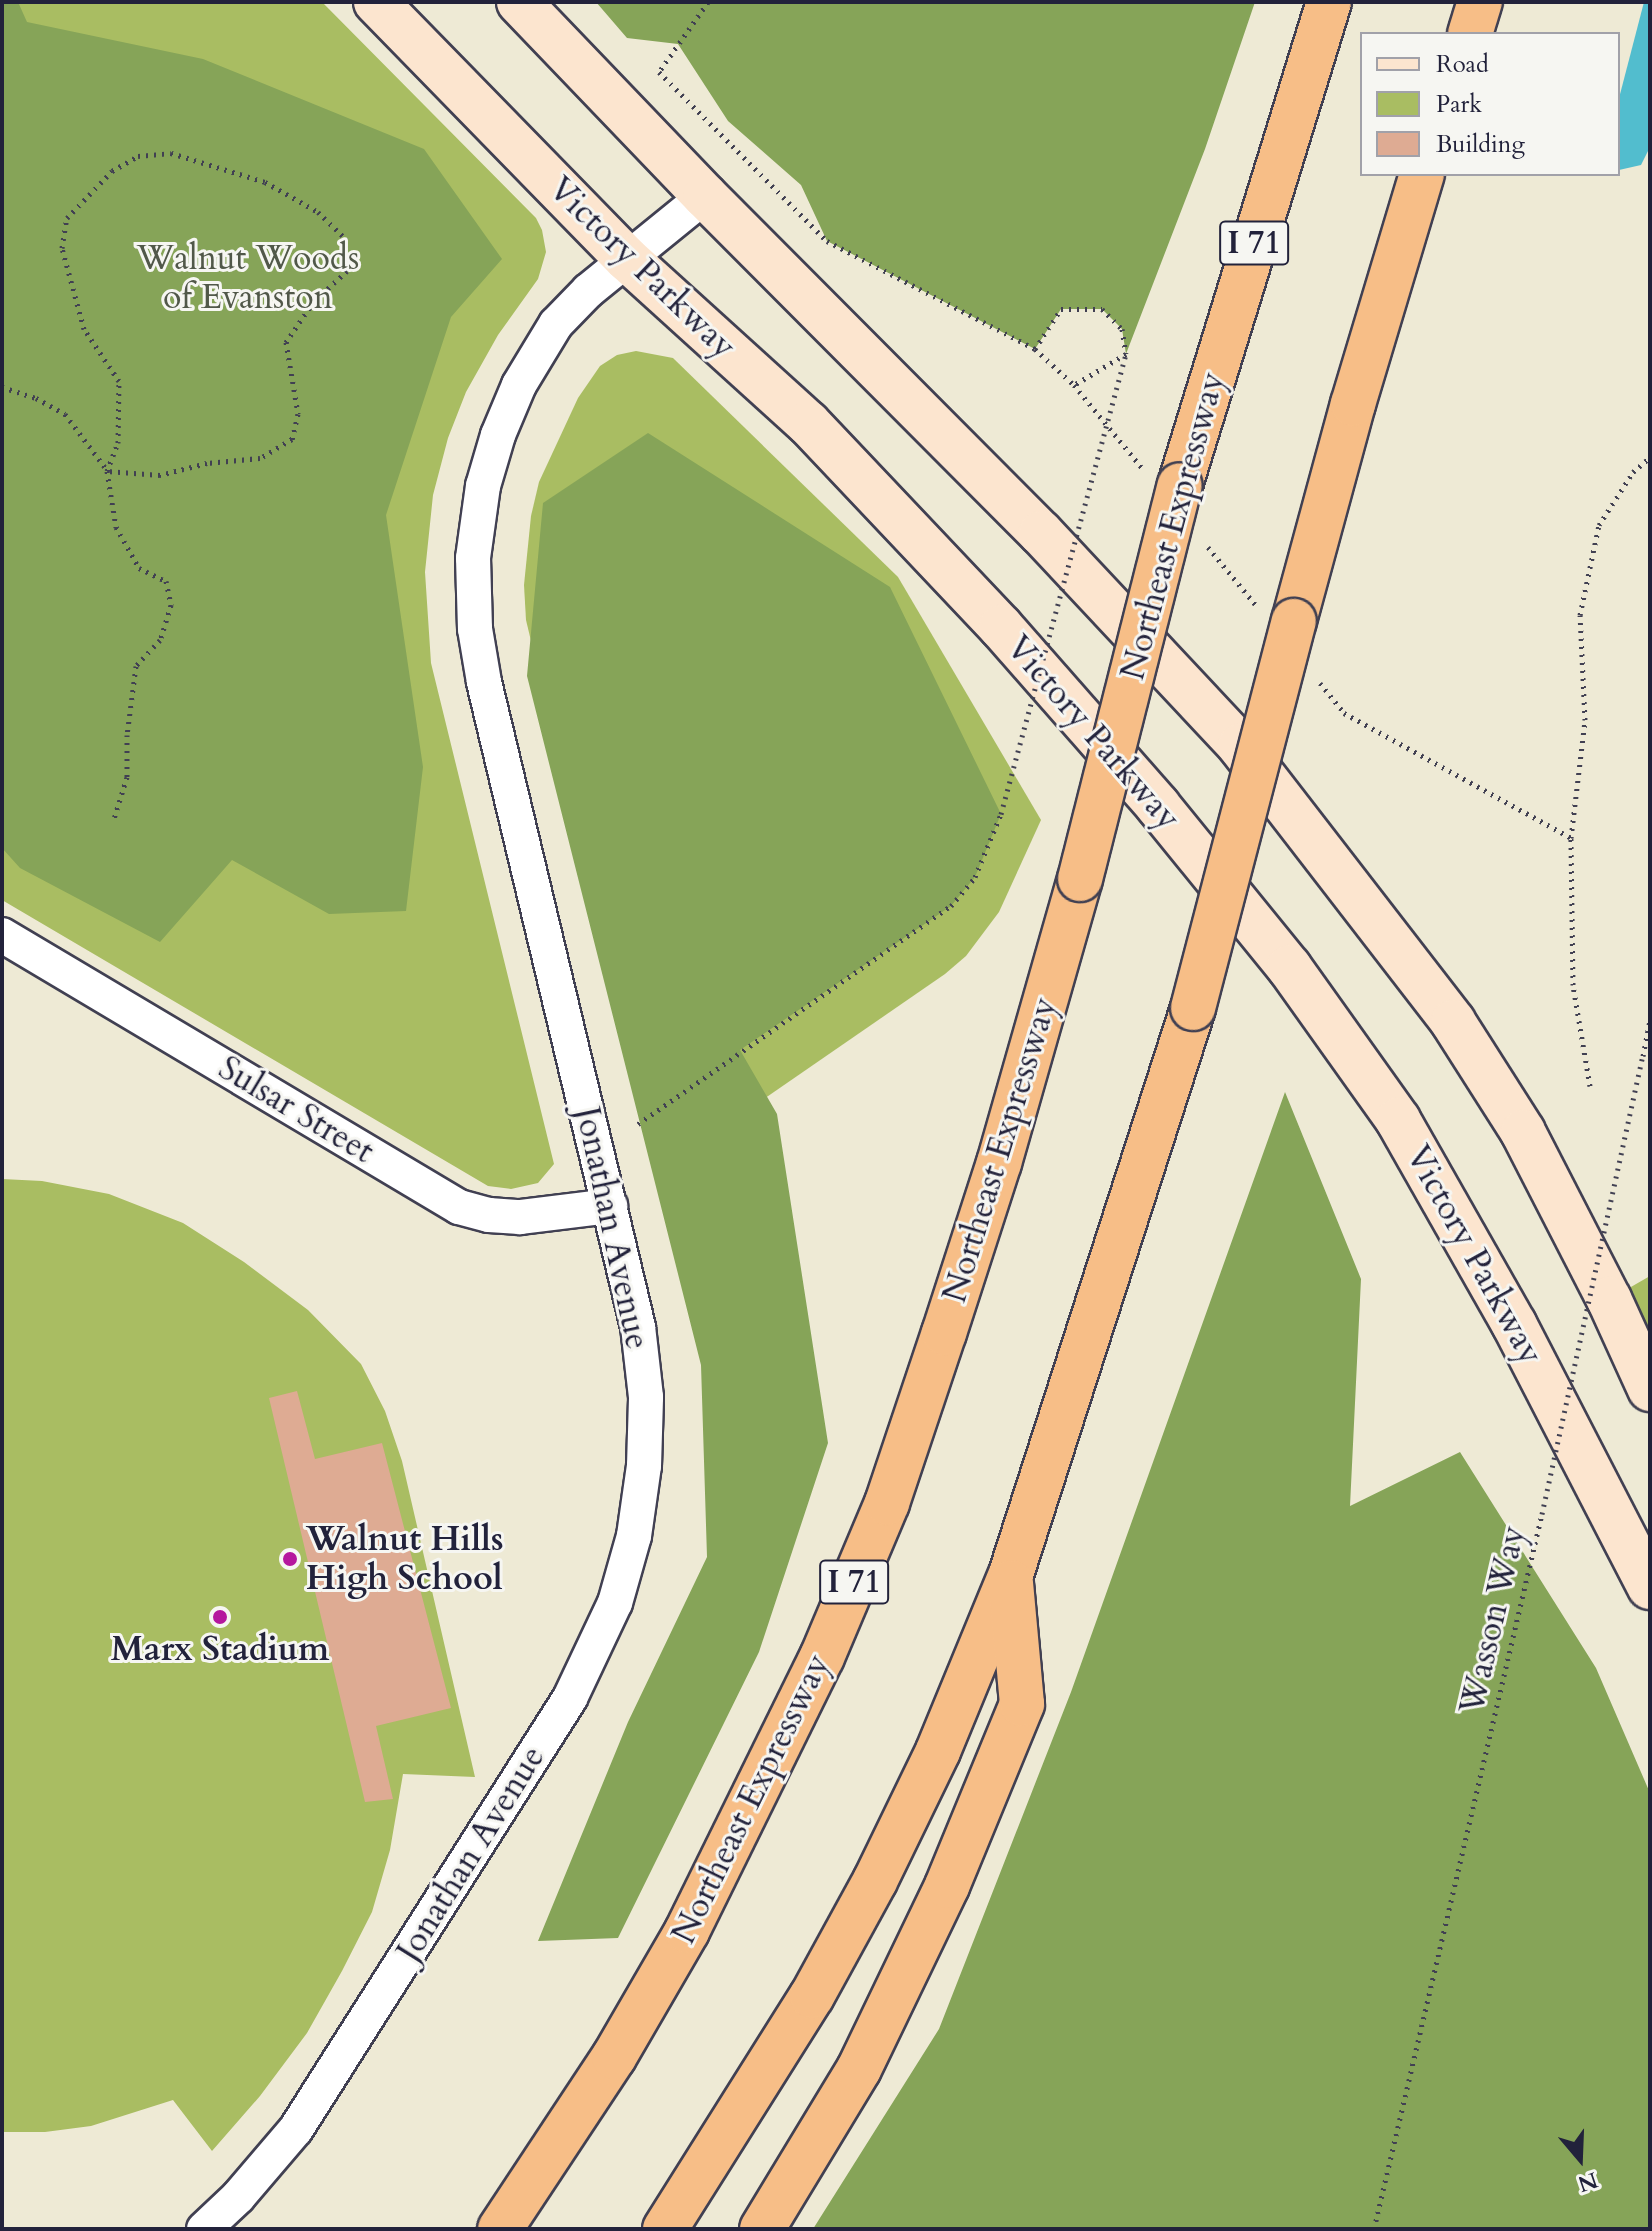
<!DOCTYPE html>
<style>
body{margin:0}
#map{position:relative;width:1652px;height:2231px;overflow:hidden;background:#eeead5;font-family:Cardo,serif}
div>[style]{position:absolute}
.green>*{inset:0;background:#a9bd62}
.forest>*{inset:0;background:#86a458}
.water>*{inset:0;background:#52bdce}
.building>*{inset:0;background:#deab93}
.path>*{height:5px;margin-top:-2.5px;transform-origin:0;background:repeating-linear-gradient(90deg,#414052 0 2px,transparent 0 8px)}
.roads{filter:drop-shadow(2px 0 #414052) drop-shadow(-2px 0 #414052) drop-shadow(0 2px #414052) drop-shadow(0 -2px #414052)}
.street>*{height:34px;margin:-17px;padding:0 17px;transform-origin:17px;border-radius:17px;background:#fff}
.secondary>*{height:44px;margin:-22px;padding:0 22px;transform-origin:22px;border-radius:22px;background:#fce5cf}
.highway>*{height:44px;margin:-22px;padding:0 22px;transform-origin:22px;border-radius:22px;background:#f7be87}
.path-bridge>*{height:5px;margin-top:-2.5px;transform-origin:0;background:repeating-linear-gradient(90deg,#414052 0 2px,transparent 0 8px)}
.bridges{filter:drop-shadow(2px 0 #414052) drop-shadow(-2px 0 #414052) drop-shadow(0 2px #414052) drop-shadow(0 -2px #414052)}
.highway-bridge>*{height:44px;margin:-22px;padding:0 22px;transform-origin:22px;border-radius:22px;background:#f7be87}
.dots>*{width:22px;height:22px;translate:-50% -50%;box-sizing:border-box;border:4px solid #f6f6f2;border-radius:50%}
span{translate:-50% -50%;white-space:nowrap;text-align:center;line-height:1.15;-webkit-text-stroke:6px #f6f6f2;paint-order:stroke}
.shield-label span{padding:2px 6px;background:#f6f6f2;border:2px solid;border-radius:6px;-webkit-text-stroke-width:0}
.shield-label{font-size:32px;color:#22223b;font-weight:700}
.park-label{font-size:34px;color:#515849}
.street-label{font-size:34px;color:#22223b}
.poi-label{font-size:34px;color:#22223b;font-weight:700}
.left{translate:0 -50%;text-align:left}
.frame{position:absolute;inset:0;border:4px solid #22223b;pointer-events:none}
.legend{position:absolute;left:1360px;top:32px;width:260px;height:144px;box-sizing:border-box;background:#f6f6f2;border:2px solid #a1a1a9;margin:0;padding:10px 14px;list-style:none;font-size:24px;color:#22223b}
.legend li{display:flex;align-items:center;gap:16px;height:40px}
.legend b{width:40px;border:2px solid #a1a1a9}
.north{position:absolute;left:1540px;top:2119px;width:80px;height:80px;-webkit-text-stroke:6px #f6f6f2;paint-order:stroke;rotate:161deg;font-size:22px;font-weight:700;line-height:32px;text-align:center;color:#22223b}
.north::after{content:'';display:block;margin:auto;width:28px;height:36px;background:#22223b;clip-path:polygon(50% 0,100% 100%,50% 72%,0 100%)}
</style>
<div id="map">
<div class="green">
<i style="clip-path:polygon(2px 2px,322px 2px,536px 218px,542px 230px,546px 252px,538px 279px,498px 335px,466px 392px,448px 438px,433px 495px,425px 572px,431px 663px,554px 1164px,538px 1183px,511px 1189px,488px 1186px,2px 900px)"></i>
<i style="clip-path:polygon(636px 351px,673px 358px,898px 577px,1041px 820px,999px 912px,966px 956px,945px 974px,658px 1172px,526px 620px,524px 585px,531px 516px,539px 482px,578px 398px,600px 366px,617px 355px)"></i>
<i style="clip-path:polygon(2px 1179px,42px 1181px,109px 1194px,183px 1223px,244px 1262px,308px 1310px,361px 1364px,385px 1411px,402px 1461px,475px 1777px,403px 1774px,390px 1850px,372px 1912px,342px 1971px,307px 2033px,260px 2096px,212px 2151px,173px 2100px,91px 2126px,45px 2132px,2px 2132px)"></i>
<i style="clip-path:polygon(1650px 1276px,1650px 1389px,1610px 1299px)"></i>
</div>
<div class="forest">
<i style="clip-path:polygon(2px 2px,18px 2px,27px 22px,203px 59px,424px 149px,502px 259px,451px 317px,386px 515px,423px 767px,406px 911px,329px 914px,232px 860px,160px 942px,20px 868px,2px 848px)"></i>
<i style="clip-path:polygon(596px 2px,1255px 2px,1205px 149px,1126px 354px,1122px 329px,1102px 309px,1061px 309px,1035px 349px,827px 241px,801px 185px,728px 121px,678px 44px,627px 38px)"></i>
<i style="clip-path:polygon(648px 433px,890px 587px,1001px 814px,975px 877px,951px 906px,740px 1050px,777px 1114px,828px 1443px,759px 1652px,618px 1938px,538px 1941px,628px 1722px,707px 1557px,701px 1365px,527px 676px,543px 503px)"></i>
<i style="clip-path:polygon(1285px 1092px,1361px 1279px,1350px 1506px,1460px 1452px,1596px 1668px,1650px 1793px,1650px 2229px,813px 2229px,939px 2029px,1071px 1692px)"></i>
</div>
<div class="water">
<i style="clip-path:polygon(1644px 2px,1650px 2px,1650px 147px,1641px 165px,1619px 170px,1618px 102px)"></i>
</div>
<div class="building">
<i style="clip-path:polygon(297px 1391px,315px 1459px,382px 1443px,451px 1708px,376px 1726px,393px 1799px,365px 1802px,269px 1398px)"></i>
</div>
<div class="path">
<i style="left:708px;top:2px;width:85px;rotate:125deg"></i>
<i style="left:659px;top:72px;width:238px;rotate:45.2deg"></i>
<i style="left:827px;top:241px;width:234px;rotate:27.4deg"></i>
<i style="left:1035px;top:349px;width:53px;rotate:42.7deg"></i>
<i style="left:1074px;top:385px;width:109px;rotate:50.6deg"></i>
<i style="left:1035px;top:349px;width:48px;rotate:-57deg"></i>
<i style="left:1061px;top:309px;width:41px"></i>
<i style="left:1102px;top:309px;width:28px;rotate:45deg"></i>
<i style="left:1122px;top:329px;width:25px;rotate:81deg"></i>
<i style="left:1126px;top:354px;width:61px;rotate:149.2deg"></i>
<i style="left:2px;top:387px;width:36px;rotate:18deg"></i>
<i style="left:36px;top:398px;width:33px;rotate:29deg"></i>
<i style="left:65px;top:414px;width:70px;rotate:53.1deg"></i>
<i style="left:107px;top:471px;width:30px;rotate:-69deg"></i>
<i style="left:118px;top:443px;width:62px;rotate:-89.1deg"></i>
<i style="left:119px;top:381px;width:63px;rotate:-123.9deg"></i>
<i style="left:84px;top:329px;width:84px;rotate:-105.2deg"></i>
<i style="left:62px;top:248px;width:30px;rotate:-81deg"></i>
<i style="left:67px;top:218px;width:65px;rotate:-46.2deg"></i>
<i style="left:112px;top:171px;width:30px;rotate:-30deg"></i>
<i style="left:138px;top:156px;width:33px;rotate:-5deg"></i>
<i style="left:171px;top:153px;width:98px;rotate:17.1deg"></i>
<i style="left:265px;top:182px;width:61px;rotate:29.5deg"></i>
<i style="left:318px;top:212px;width:37px;rotate:44deg"></i>
<i style="left:345px;top:238px;width:33px;rotate:87deg"></i>
<i style="left:347px;top:271px;width:45px;rotate:137.7deg"></i>
<i style="left:314px;top:301px;width:50px;rotate:124.3deg"></i>
<i style="left:286px;top:342px;width:73px;rotate:80.5deg"></i>
<i style="left:298px;top:414px;width:26px;rotate:103deg"></i>
<i style="left:292px;top:439px;width:37px;rotate:149deg"></i>
<i style="left:260px;top:458px;width:53px;rotate:174.6deg"></i>
<i style="left:207px;top:463px;width:49px;rotate:165.7deg"></i>
<i style="left:160px;top:475px;width:53px;rotate:-175.7deg"></i>
<i style="left:107px;top:471px;width:57px;rotate:80.9deg"></i>
<i style="left:116px;top:527px;width:47px;rotate:60.7deg"></i>
<i style="left:139px;top:568px;width:30px;rotate:26deg"></i>
<i style="left:166px;top:581px;width:25px;rotate:78deg"></i>
<i style="left:171px;top:605px;width:37px;rotate:107deg"></i>
<i style="left:160px;top:640px;width:35px;rotate:133deg"></i>
<i style="left:136px;top:666px;width:70px;rotate:97.4deg"></i>
<i style="left:127px;top:735px;width:42px;rotate:90deg"></i>
<i style="left:127px;top:777px;width:47px;rotate:107.3deg"></i>
<i style="left:1208px;top:547px;width:74px;rotate:50.5deg"></i>
<i style="left:1320px;top:683px;width:38px;rotate:51deg"></i>
<i style="left:1344px;top:713px;width:259px;rotate:28.8deg"></i>
<i style="left:1643px;top:1056px;width:36px;rotate:-79deg"></i>
<i style="left:1590px;top:1086px;width:102px;rotate:-99.6deg"></i>
<i style="left:1573px;top:985px;width:147px;rotate:-90.8deg"></i>
<i style="left:1571px;top:838px;width:119px;rotate:-83.2deg"></i>
<i style="left:1585px;top:720px;width:105px;rotate:-92.7deg"></i>
<i style="left:1580px;top:615px;width:92px;rotate:-78.1deg"></i>
<i style="left:1599px;top:525px;width:63px;rotate:-57.3deg"></i>
<i style="left:1633px;top:472px;width:23px;rotate:-41deg"></i>
<i style="left:638px;top:1124px;width:381px;rotate:-34.9deg"></i>
<i style="left:951px;top:906px;width:38px;rotate:-50deg"></i>
<i style="left:975px;top:877px;width:68px;rotate:-67.6deg"></i>
<i style="left:1374px;top:2229px;width:734px;rotate:-76.78deg"></i>
</div>
<div class="roads">
<div class="street">
<i style="left:2px;top:935px;width:532px;rotate:30.76deg"></i>
<i style="left:459px;top:1207px;width:31px;rotate:15deg"></i>
<i style="left:489px;top:1215px;width:31px;rotate:4deg"></i>
<i style="left:520px;top:1217px;width:91px;rotate:-7deg"></i>
<i style="left:204px;top:2229px;width:47px;rotate:-43.3deg"></i>
<i style="left:238px;top:2197px;width:89px;rotate:-49.5deg"></i>
<i style="left:296px;top:2129px;width:511px;rotate:-57.55deg"></i>
<i style="left:570px;top:1698px;width:105px;rotate:-64.7deg"></i>
<i style="left:615px;top:1603px;width:70px;rotate:-74.2deg"></i>
<i style="left:634px;top:1536px;width:71px;rotate:-81.9deg"></i>
<i style="left:644px;top:1466px;width:69px;rotate:-88.3deg"></i>
<i style="left:646px;top:1397px;width:70px;rotate:-96.5deg"></i>
<i style="left:638px;top:1327px;width:663px;rotate:-103.43deg"></i>
<i style="left:484px;top:682px;width:54px;rotate:-99.6deg"></i>
<i style="left:475px;top:629px;width:71px;rotate:-91.6deg"></i>
<i style="left:473px;top:558px;width:73px;rotate:-82.1deg"></i>
<i style="left:483px;top:486px;width:53px;rotate:-73.6deg"></i>
<i style="left:498px;top:435px;width:54px;rotate:-67.2deg"></i>
<i style="left:519px;top:385px;width:71px;rotate:-58.8deg"></i>
<i style="left:556px;top:324px;width:46px;rotate:-45.9deg"></i>
<i style="left:588px;top:291px;width:151px;rotate:-39.1deg"></i>
</div>
<div class="secondary">
<i style="left:376px;top:2px;width:359px;rotate:45.7deg"></i>
<i style="left:627px;top:259px;width:244px;rotate:42.2deg"></i>
<i style="left:808px;top:423px;width:281px;rotate:46.6deg"></i>
<i style="left:1001px;top:627px;width:238px;rotate:48.7deg"></i>
<i style="left:1158px;top:806px;width:208px;rotate:50.9deg"></i>
<i style="left:1289px;top:967px;width:188px;rotate:54.5deg"></i>
<i style="left:1398px;top:1120px;width:235px;rotate:60.4deg"></i>
<i style="left:1514px;top:1324px;width:296px;rotate:62.7deg"></i>
<i style="left:519px;top:2px;width:269px;rotate:46.2deg"></i>
<i style="left:705px;top:196px;width:476px;rotate:45.1deg"></i>
<i style="left:1041px;top:533px;width:291px;rotate:46.9deg"></i>
<i style="left:1240px;top:746px;width:349px;rotate:52.3deg"></i>
<i style="left:1453px;top:1022px;width:130px;rotate:57.5deg"></i>
<i style="left:1523px;top:1132px;width:188px;rotate:62.8deg"></i>
<i style="left:1609px;top:1299px;width:99px;rotate:65.5deg"></i>
</div>
<div class="highway">
<i style="left:1470px;top:34px;width:34px;rotate:-73deg"></i>
<i style="left:1180px;top:485px;width:505px;rotate:-72.86deg"></i>
<i style="left:1294px;top:621px;width:225px;rotate:-74.8deg"></i>
<i style="left:1353px;top:404px;width:240px;rotate:-73.3deg"></i>
<i style="left:500px;top:2229px;width:206px;rotate:-56.5deg"></i>
<i style="left:614px;top:2057px;width:146px;rotate:-59.9deg"></i>
<i style="left:687px;top:1931px;width:305px;rotate:-63.8deg"></i>
<i style="left:822px;top:1657px;width:167px;rotate:-67.1deg"></i>
<i style="left:887px;top:1503px;width:179px;rotate:-71.5deg"></i>
<i style="left:944px;top:1333px;width:179px;rotate:-72.1deg"></i>
<i style="left:999px;top:1163px;width:295px;rotate:-74.1deg"></i>
<i style="left:665px;top:2229px;width:275px;rotate:-57.8deg"></i>
<i style="left:812px;top:1996px;width:131px;rotate:-61.3deg"></i>
<i style="left:875px;top:1881px;width:144px;rotate:-64.1deg"></i>
<i style="left:938px;top:1751px;width:191px;rotate:-67.6deg"></i>
<i style="left:1011px;top:1574px;width:595px;rotate:-72.17deg"></i>
<i style="left:762px;top:2229px;width:187px;rotate:-58.8deg"></i>
<i style="left:859px;top:2069px;width:203px;rotate:-64.3deg"></i>
<i style="left:947px;top:1886px;width:197px;rotate:-67.6deg"></i>
<i style="left:1022px;top:1704px;width:122px;rotate:-95.2deg"></i>
</div>
</div>
<div class="path-bridge">
<i style="left:1001px;top:814px;width:477px;rotate:-74.8deg"></i>
<i style="left:1542px;top:1514px;width:469px;rotate:-77.6deg"></i>
</div>
<div class="bridges">
<div class="highway-bridge">
<i style="left:1080px;top:879px;width:406px;rotate:-75.8deg"></i>
<i style="left:1193px;top:1008px;width:400px;rotate:-75.4deg"></i>
</div>
</div>
<div class="dots">
<i style="left:290px;top:1559px;background:#b5179e"></i>
<i style="left:220px;top:1617px;background:#b5179e"></i>
</div>
<div class="shield-label">
<span style="left:1254px;top:243px">I 71</span>
<span style="left:854px;top:1582px">I 71</span>
</div>
<div class="park-label">
<span style="left:248px;top:278px">Walnut Woods<br>of Evanston</span>
</div>
<div class="street-label">
<span style="left:642px;top:268px;rotate:44deg">Victory Parkway</span>
<span style="left:1173px;top:526px;rotate:-75deg">Northeast Expressway</span>
<span style="left:1093px;top:733px;rotate:49deg">Victory Parkway</span>
<span style="left:296px;top:1110px;rotate:31deg">Sulsar Street</span>
<span style="left:1000px;top:1150px;rotate:-73deg">Northeast Expressway</span>
<span style="left:612px;top:1228px;rotate:78deg">Jonathan Avenue</span>
<span style="left:1474px;top:1255px;rotate:61deg">Victory Parkway</span>
<span style="left:1493px;top:1620px;rotate:-77deg">Wasson Way</span>
<span style="left:751px;top:1799px;rotate:-64deg">Northeast Expressway</span>
<span style="left:471px;top:1854px;rotate:-58deg">Jonathan Avenue</span>
</div>
<div class="poi-label">
<span class="left" style="left:306px;top:1559px">Walnut Hills<br>High School</span>
<span style="left:220px;top:1650px">Marx Stadium</span>
</div>
<div class="frame"></div>
<ul class="legend">
<li><b style="height:10px;background:#fce5cf"></b>Road</li>
<li><b style="height:22px;background:#a9bd62"></b>Park</li>
<li><b style="height:22px;background:#deab93"></b>Building</li>
</ul>
<div class="north">N</div>
</div>
